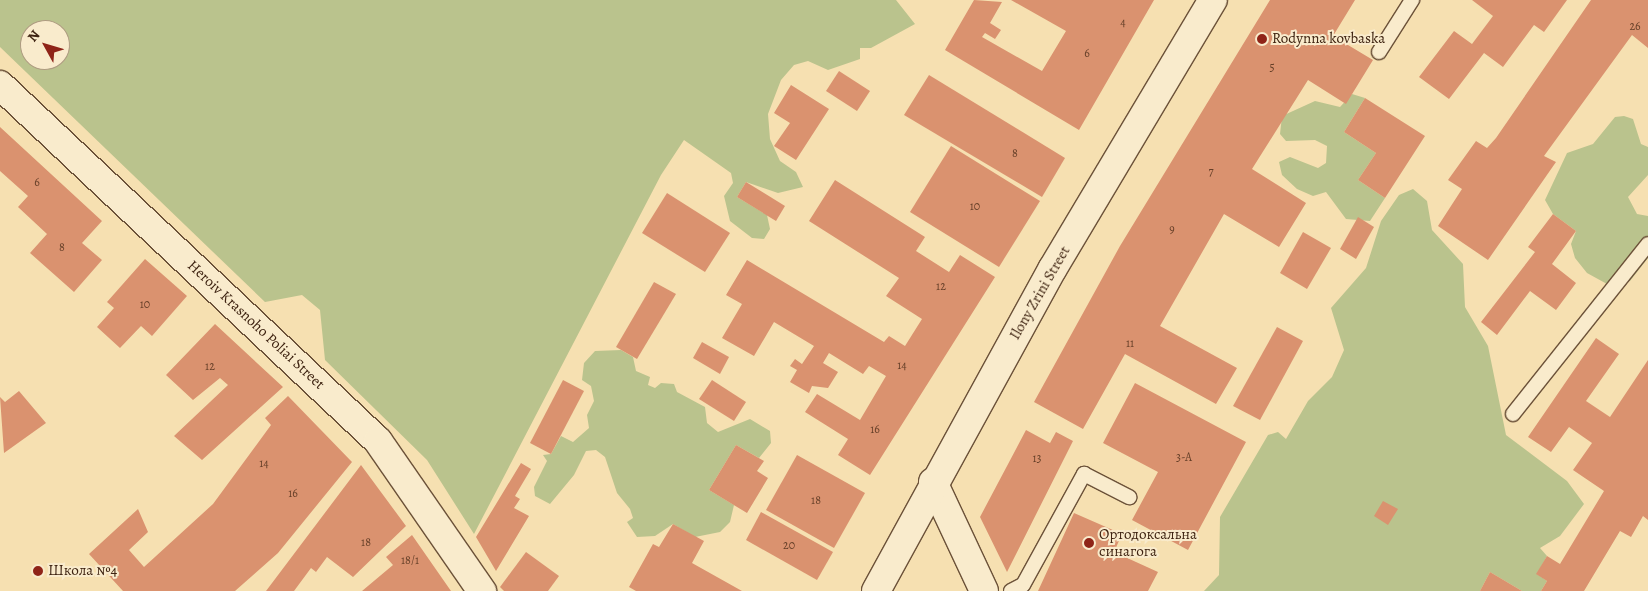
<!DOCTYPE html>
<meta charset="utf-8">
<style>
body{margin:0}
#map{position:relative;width:1648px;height:591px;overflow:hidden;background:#f6e0b1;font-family:Alegreya,serif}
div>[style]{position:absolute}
.green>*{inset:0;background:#bac38d}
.building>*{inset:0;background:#da926f}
.roads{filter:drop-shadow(1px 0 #6c5239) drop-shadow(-1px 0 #6c5239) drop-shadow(0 1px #6c5239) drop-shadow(0 -1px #6c5239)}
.lane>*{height:14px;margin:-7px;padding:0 7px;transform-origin:7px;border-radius:7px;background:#f9ebcc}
.secondary>*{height:28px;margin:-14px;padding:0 14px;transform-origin:14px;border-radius:14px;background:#f9ebcc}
.dots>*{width:14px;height:14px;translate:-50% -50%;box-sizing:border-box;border:2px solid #f9ebcc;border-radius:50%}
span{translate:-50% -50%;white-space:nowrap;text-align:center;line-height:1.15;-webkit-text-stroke:4px #f9ebcc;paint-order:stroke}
.number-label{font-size:12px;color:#653f28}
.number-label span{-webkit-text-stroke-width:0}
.poi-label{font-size:15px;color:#3e2311}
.left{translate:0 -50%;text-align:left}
.street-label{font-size:15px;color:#3e2311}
.north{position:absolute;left:20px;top:20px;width:50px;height:50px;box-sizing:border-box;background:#f9ebcc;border:1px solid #ae9b81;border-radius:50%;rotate:309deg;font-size:14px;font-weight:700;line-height:20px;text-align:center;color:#3e2311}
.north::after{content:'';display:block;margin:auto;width:18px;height:22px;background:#8f2418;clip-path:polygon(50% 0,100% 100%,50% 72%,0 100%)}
</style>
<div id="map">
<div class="green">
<i style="clip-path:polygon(evenodd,0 0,896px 0,915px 24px,871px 48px,860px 48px,860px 59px,828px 70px,808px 61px,794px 65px,781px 80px,768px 114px,770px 139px,780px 161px,796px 172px,803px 187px,778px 193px,746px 182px,737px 197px,767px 215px,770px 229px,764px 239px,752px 238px,730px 221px,724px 196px,733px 183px,731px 173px,684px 140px,661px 175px,474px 534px,427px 460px,325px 360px,320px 310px,302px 295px,265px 302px,0 47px,0 0,30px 30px,60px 30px,60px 60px,30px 60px,30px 30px)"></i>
<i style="clip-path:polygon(1352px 94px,1365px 98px,1344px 132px,1376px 153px,1358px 180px,1385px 198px,1370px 221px,1346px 219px,1326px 192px,1313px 196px,1297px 189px,1282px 175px,1279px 162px,1290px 157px,1318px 168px,1326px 163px,1327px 146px,1315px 140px,1286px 141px,1280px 134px,1282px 116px,1315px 101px,1340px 107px)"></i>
<i style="clip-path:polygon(1624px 116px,1633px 119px,1641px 144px,1648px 147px,1648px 175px,1628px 197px,1637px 214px,1648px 216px,1648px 258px,1630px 281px,1607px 284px,1587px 273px,1575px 258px,1571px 244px,1576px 231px,1553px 214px,1545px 200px,1567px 153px,1593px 144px,1615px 117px)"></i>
<i style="clip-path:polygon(1413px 189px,1427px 201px,1432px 230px,1463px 264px,1465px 307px,1488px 346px,1506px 435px,1567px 481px,1584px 504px,1560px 536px,1540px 548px,1547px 556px,1537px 574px,1547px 581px,1541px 591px,1522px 591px,1490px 572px,1480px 591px,1204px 591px,1219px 575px,1220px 517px,1268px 435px,1278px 432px,1286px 439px,1308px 401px,1332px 377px,1344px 350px,1331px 308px,1366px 268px,1381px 221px,1399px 195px)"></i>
<i style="clip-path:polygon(621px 350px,633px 357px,636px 371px,650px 377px,648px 385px,655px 388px,661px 383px,674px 384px,677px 392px,705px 407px,707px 423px,718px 432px,750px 419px,770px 431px,771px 443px,759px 458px,736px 445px,709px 490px,734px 505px,730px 522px,720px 532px,695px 537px,673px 524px,655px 536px,637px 537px,627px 522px,633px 518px,630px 509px,617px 493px,605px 457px,596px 450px,586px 451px,574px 475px,550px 504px,535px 496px,534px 487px,547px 461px,543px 455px,551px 454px,561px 436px,573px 442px,589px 428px,587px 415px,594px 401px,591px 386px,582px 380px,584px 363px,595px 351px)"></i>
</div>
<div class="building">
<i style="clip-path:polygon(974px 0,1002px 2px,990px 23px,1001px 30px,995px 39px,985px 33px,982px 37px,1042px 71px,1066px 31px,1011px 0,1154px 0,1079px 130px,945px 50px)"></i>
<i style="clip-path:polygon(1270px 0,1355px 0,1333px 36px,1373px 60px,1346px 104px,1308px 80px,1252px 169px,1306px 203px,1279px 247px,1224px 214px,1160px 326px,1237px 368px,1216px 404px,1125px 354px,1083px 429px,1034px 402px,1120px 246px)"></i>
<i style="clip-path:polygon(1472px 0,1567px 0,1544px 32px,1534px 25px,1503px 67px,1484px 53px,1449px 99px,1419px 77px,1454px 31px,1472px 44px,1493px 16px)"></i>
<i style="clip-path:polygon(1591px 0,1648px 0,1648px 48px,1632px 35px,1544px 156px,1556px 162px,1488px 260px,1438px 226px,1462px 189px,1448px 180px,1476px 141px,1487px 148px,1496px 138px)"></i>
<i style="clip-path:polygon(839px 71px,870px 91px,857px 111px,826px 91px)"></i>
<i style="clip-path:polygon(929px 75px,1065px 158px,1042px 197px,904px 115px)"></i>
<i style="clip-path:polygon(791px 85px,829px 109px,796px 160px,774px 146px,790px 123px,774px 113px)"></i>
<i style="clip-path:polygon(1365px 98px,1425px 136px,1385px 198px,1358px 180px,1376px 153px,1344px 132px)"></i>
<i style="clip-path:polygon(0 127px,102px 221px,82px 243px,102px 260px,74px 292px,30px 253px,47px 234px,18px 207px,28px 196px,0 171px)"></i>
<i style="clip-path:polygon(951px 146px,1040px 201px,999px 267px,910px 212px)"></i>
<i style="clip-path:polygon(835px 180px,925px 237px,916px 251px,949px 272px,960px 255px,995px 277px,870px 475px,838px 455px,848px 439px,805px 412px,817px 394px,860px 420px,886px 376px,869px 366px,863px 374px,829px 353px,823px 363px,838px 372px,828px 388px,812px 386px,809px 393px,790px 382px,797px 370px,790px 366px,795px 359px,802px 364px,814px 346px,774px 322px,754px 356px,722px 338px,742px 304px,726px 295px,747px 260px,884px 342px,889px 336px,905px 346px,922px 319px,886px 296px,899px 278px,809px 221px)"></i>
<i style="clip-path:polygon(746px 182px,785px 206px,776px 221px,737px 197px)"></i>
<i style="clip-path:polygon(667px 193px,730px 233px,705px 272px,642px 233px)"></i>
<i style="clip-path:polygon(1553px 214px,1576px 231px,1552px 264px,1576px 283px,1556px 310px,1530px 291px,1497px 335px,1481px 322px,1535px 252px,1528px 247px)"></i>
<i style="clip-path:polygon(1358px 217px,1374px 227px,1356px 259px,1340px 249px)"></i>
<i style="clip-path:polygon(1303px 232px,1331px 248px,1307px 289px,1280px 273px)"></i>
<i style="clip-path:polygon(145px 259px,187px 296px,152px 336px,141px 326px,120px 348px,97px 327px,114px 308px,107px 302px)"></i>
<i style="clip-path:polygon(654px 282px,676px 294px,637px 359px,616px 347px)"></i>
<i style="clip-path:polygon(215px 324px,283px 387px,202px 460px,174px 436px,228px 385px,220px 378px,193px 400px,166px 375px)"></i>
<i style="clip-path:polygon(1277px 327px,1303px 341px,1260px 420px,1233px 406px)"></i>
<i style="clip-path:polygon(1596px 338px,1619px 354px,1586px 401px,1610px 417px,1648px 360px,1648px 520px,1643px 516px,1631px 537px,1620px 531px,1584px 591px,1541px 591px,1547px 581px,1536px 574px,1547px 556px,1560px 564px,1604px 491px,1573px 470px,1592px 443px,1569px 427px,1551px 452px,1528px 437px)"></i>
<i style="clip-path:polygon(702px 342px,729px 357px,720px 374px,693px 358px)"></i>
<i style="clip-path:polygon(563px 380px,584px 391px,551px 454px,530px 443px)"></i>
<i style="clip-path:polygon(712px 380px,746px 402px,734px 421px,699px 399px)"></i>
<i style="clip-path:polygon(1135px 383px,1246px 442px,1188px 550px,1132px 520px,1158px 472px,1103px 443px)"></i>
<i style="clip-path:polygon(19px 391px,46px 423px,4px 453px,0 397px,5px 402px)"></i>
<i style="clip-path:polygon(288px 396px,352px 462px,278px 553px,235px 591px,123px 591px,89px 554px,138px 509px,148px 532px,129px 550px,144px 567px,213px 504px,271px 425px,265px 418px)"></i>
<i style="clip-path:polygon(1026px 430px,1050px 443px,1056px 432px,1073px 441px,1007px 572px,980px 517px)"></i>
<i style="clip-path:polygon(736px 445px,764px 461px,757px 471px,768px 478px,747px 513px,709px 490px)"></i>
<i style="clip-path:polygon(797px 455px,865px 493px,834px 548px,766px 510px)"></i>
<i style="clip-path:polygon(521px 463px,531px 469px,515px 496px,520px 499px,514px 508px,529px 516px,496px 571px,476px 537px)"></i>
<i style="clip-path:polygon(361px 465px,406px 526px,353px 577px,327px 557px,316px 572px,311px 568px,294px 591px,266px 591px)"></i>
<i style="clip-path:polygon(1383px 501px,1398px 509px,1388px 525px,1374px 516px)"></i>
<i style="clip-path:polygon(761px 512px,833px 552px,817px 580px,746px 540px)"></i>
<i style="clip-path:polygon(1074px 513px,1122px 534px,1114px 552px,1158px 572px,1148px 591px,1038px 591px)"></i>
<i style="clip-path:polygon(673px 524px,704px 541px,692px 563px,742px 591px,636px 591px,629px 587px,653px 544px,659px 547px)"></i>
<i style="clip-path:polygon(412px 535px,451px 591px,362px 591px,393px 565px,386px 557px)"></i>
<i style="clip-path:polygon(526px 552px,559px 576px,548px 591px,504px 591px,500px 587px)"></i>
<i style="clip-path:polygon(1490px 572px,1522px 591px,1480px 591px)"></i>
</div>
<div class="roads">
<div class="lane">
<i style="left:1379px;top:52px;width:62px;rotate:-57.6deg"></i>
<i style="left:1513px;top:414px;width:217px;rotate:-51.5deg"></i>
<i style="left:1011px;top:591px;width:13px;rotate:-27deg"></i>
<i style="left:1023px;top:585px;width:127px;rotate:-61.2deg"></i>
<i style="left:1084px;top:474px;width:51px;rotate:27.1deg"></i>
</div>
<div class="secondary">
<i style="left:0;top:85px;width:519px;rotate:43.28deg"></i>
<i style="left:378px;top:441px;width:183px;rotate:55.3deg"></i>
<i style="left:933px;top:482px;width:120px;rotate:64.9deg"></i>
<i style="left:876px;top:591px;width:368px;rotate:-61.3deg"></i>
<i style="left:1053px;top:268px;width:312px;rotate:-59.2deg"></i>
</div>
</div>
<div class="dots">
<i style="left:1262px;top:39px;background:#8f2418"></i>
<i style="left:1089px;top:543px;background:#8f2418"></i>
<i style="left:38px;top:571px;background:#8f2418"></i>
</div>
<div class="number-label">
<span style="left:1123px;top:23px">4</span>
<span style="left:1635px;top:27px">26</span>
<span style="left:1087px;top:54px">6</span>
<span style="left:1272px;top:68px">5</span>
<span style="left:1015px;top:154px">8</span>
<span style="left:1211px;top:172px">7</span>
<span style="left:37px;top:183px">6</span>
<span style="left:975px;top:207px">10</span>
<span style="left:1172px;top:230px">9</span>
<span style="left:62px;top:248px">8</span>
<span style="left:941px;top:287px">12</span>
<span style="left:145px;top:305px">10</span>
<span style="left:1130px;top:344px">11</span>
<span style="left:902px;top:366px">14</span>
<span style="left:210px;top:367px">12</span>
<span style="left:875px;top:430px">16</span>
<span style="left:1184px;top:458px">3-А</span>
<span style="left:1037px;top:459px">13</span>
<span style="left:264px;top:464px">14</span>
<span style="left:293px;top:494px">16</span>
<span style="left:816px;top:501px">18</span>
<span style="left:366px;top:543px">18</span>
<span style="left:789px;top:546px">20</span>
<span style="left:410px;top:561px">18/1</span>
</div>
<div class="poi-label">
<span class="left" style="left:1272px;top:39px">Rodynna kovbaska</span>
<span class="left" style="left:1099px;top:543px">Ортодоксальна<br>синагога</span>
<span class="left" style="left:48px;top:571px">Школа №4</span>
</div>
<div class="street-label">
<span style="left:1040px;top:293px;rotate:-60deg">Ilony Zrini Street</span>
<span style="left:256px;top:325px;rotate:43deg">Heroiv Krasnoho Poliai Street</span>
</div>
<div class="north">N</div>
</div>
